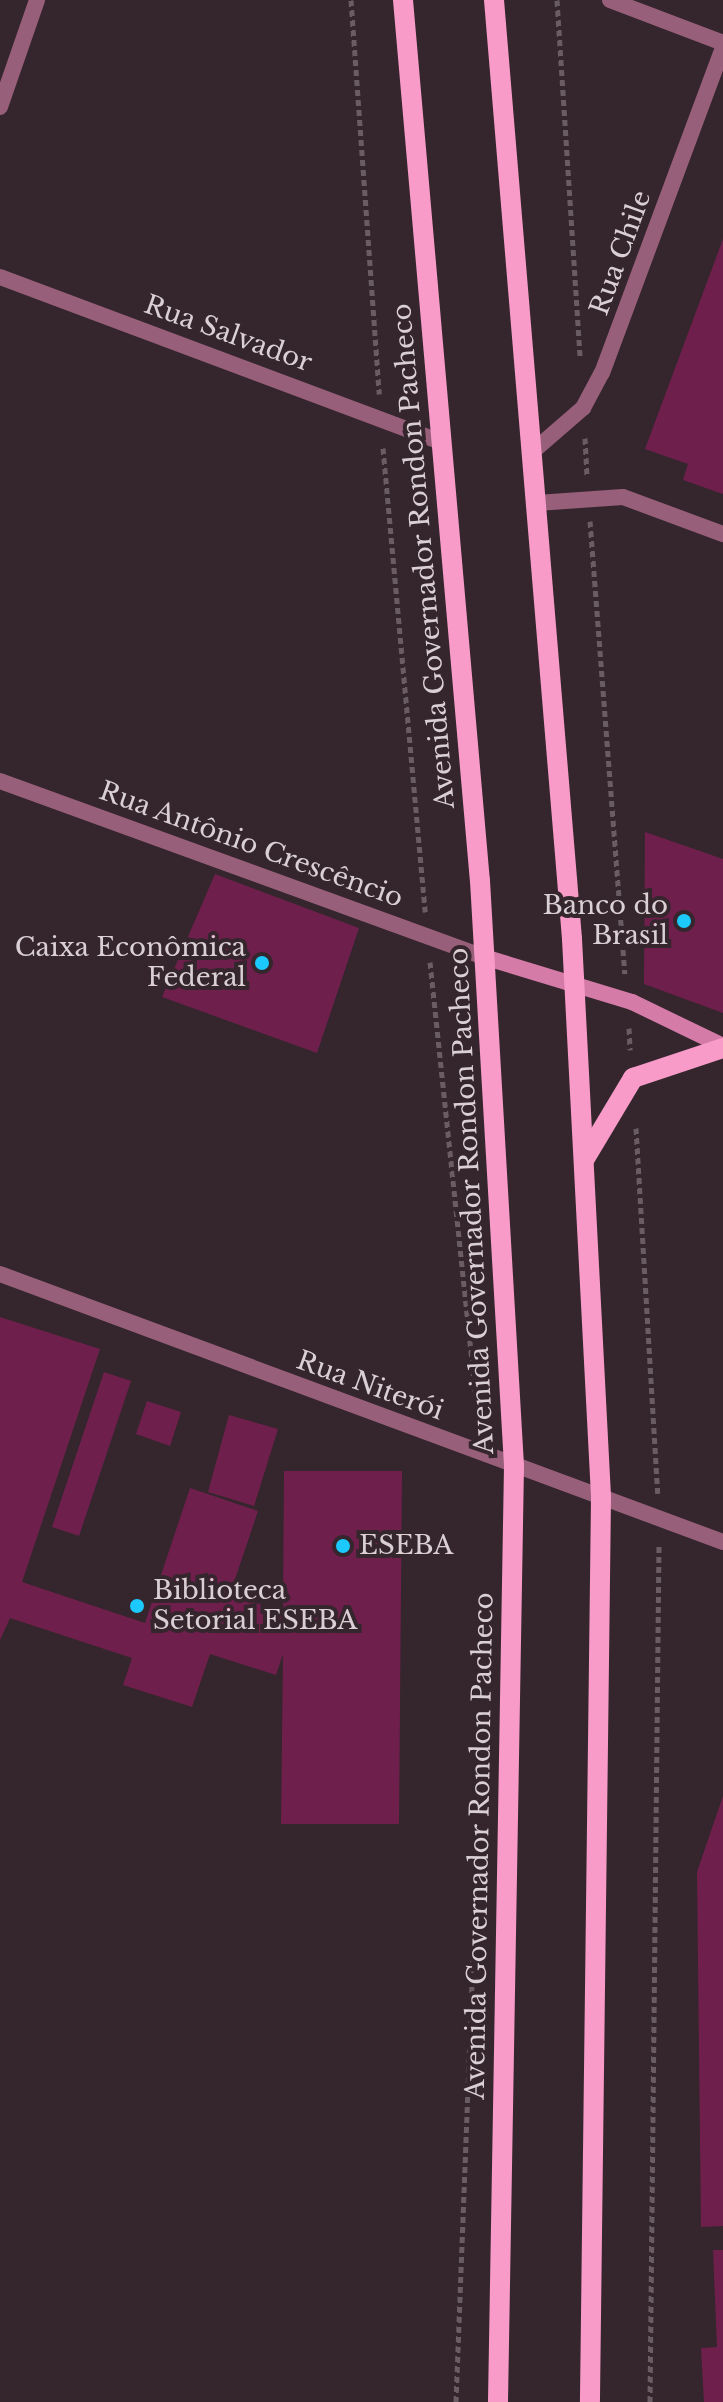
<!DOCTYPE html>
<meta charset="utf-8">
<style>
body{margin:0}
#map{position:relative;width:723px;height:2402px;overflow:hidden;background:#35262d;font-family:"Libre Baskerville",serif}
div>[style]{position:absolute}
.building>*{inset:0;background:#6f1f4c}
.path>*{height:5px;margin-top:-2.5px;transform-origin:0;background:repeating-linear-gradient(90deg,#695c62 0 6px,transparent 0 10px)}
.minor>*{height:16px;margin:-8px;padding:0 8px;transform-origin:8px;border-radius:8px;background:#985f7b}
.secondary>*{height:16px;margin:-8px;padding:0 8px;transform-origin:8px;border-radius:8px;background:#d57ba8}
.primary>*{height:20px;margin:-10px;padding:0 10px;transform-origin:10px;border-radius:10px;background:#f89bc9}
.dots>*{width:22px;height:22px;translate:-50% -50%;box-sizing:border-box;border:4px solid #35262d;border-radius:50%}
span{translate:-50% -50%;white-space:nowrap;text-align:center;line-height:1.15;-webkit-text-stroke:8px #35262d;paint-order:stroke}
.street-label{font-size:26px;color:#dad0d4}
.poi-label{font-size:26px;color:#dad0d4}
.right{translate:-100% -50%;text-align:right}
.left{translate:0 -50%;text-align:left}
</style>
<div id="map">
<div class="building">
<i style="clip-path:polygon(723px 239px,723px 494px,683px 480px,688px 464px,645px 449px)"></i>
<i style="clip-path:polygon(645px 832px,723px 859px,723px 1013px,644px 984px)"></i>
<i style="clip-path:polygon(215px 874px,359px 928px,317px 1053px,162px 997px)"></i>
<i style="clip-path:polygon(0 1317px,100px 1349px,22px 1582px,145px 1623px,190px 1488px,258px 1511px,230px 1594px,283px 1612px,284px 1471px,402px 1471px,399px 1824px,281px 1824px,283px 1654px,276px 1675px,210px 1654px,192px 1707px,123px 1685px,132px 1658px,10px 1618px,0 1640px)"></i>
<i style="clip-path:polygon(104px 1372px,131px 1381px,79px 1536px,52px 1527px)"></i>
<i style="clip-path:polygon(147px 1401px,181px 1412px,170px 1446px,136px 1434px)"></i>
<i style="clip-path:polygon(229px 1415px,278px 1429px,254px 1506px,208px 1492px)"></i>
<i style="clip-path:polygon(723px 1796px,723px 2226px,701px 2227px,697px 1872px)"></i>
<i style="clip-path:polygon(713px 2250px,723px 2250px,723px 2402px,704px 2402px,701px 2348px,717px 2347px)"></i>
</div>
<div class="path">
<i style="left:351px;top:0;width:395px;rotate:85.9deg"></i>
<i style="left:557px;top:0;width:357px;rotate:86.3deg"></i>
<i style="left:585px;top:438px;width:38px;rotate:87deg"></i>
<i style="left:383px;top:448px;width:466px;rotate:84.8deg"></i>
<i style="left:590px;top:521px;width:454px;rotate:85.6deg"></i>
<i style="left:430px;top:962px;width:466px;rotate:84deg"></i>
<i style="left:629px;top:1028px;width:22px;rotate:87deg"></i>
<i style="left:636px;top:1128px;width:366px;rotate:86.6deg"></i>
<i style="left:456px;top:2402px;width:548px;rotate:-87.81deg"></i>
<i style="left:650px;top:2402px;width:859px;rotate:-89.4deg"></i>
</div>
<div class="minor">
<i style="left:610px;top:0;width:121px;rotate:20.8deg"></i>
<i style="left:0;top:107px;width:113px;rotate:-70.9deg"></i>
<i style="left:0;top:277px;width:468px;rotate:20.5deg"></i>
<i style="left:531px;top:453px;width:69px;rotate:-40.9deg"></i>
<i style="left:583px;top:408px;width:40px;rotate:-62deg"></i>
<i style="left:602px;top:373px;width:347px;rotate:-69.6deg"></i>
<i style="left:537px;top:503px;width:86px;rotate:-4deg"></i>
<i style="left:623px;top:497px;width:107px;rotate:20.3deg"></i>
<i style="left:0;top:781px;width:515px;rotate:19.98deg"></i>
<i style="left:0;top:1274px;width:771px;rotate:20.34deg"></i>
</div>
<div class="secondary">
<i style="left:484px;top:957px;width:155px;rotate:16.9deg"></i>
<i style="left:632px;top:1002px;width:101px;rotate:25.8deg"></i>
</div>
<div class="primary">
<i style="left:403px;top:0;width:884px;rotate:85.01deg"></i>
<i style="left:480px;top:881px;width:586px;rotate:86.67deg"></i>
<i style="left:514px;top:1466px;width:936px;rotate:90.98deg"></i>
<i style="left:494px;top:0;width:942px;rotate:85.25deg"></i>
<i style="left:572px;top:939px;width:559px;rotate:87.02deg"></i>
<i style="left:601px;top:1497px;width:905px;rotate:90.7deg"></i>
<i style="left:584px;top:1160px;width:96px;rotate:-59.1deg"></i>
<i style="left:633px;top:1078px;width:95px;rotate:-18.4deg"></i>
</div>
<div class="dots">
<i style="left:684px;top:921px;background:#1bc9fc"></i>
<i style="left:262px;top:963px;background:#1bc9fc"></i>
<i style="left:343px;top:1546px;background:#1bc9fc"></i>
<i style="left:137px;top:1606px;background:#1bc9fc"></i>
</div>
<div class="street-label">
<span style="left:621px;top:253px;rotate:-70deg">Rua Chile</span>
<span style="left:228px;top:334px;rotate:20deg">Rua Salvador</span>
<span style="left:424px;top:556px;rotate:-95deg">Avenida Governador Rondon Pacheco</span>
<span style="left:251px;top:845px;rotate:20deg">Rua Antônio Crescêncio</span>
<span style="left:472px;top:1201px;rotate:-93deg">Avenida Governador Rondon Pacheco</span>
<span style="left:370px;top:1386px;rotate:20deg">Rua Niterói</span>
<span style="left:480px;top:1846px;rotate:-89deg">Avenida Governador Rondon Pacheco</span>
</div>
<div class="poi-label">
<span class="right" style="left:668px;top:921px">Banco do<br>Brasil</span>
<span class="right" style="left:246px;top:963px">Caixa Econômica<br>Federal</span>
<span class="left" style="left:359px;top:1546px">ESEBA</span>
<span class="left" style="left:153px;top:1606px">Biblioteca<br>Setorial ESEBA</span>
</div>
</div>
